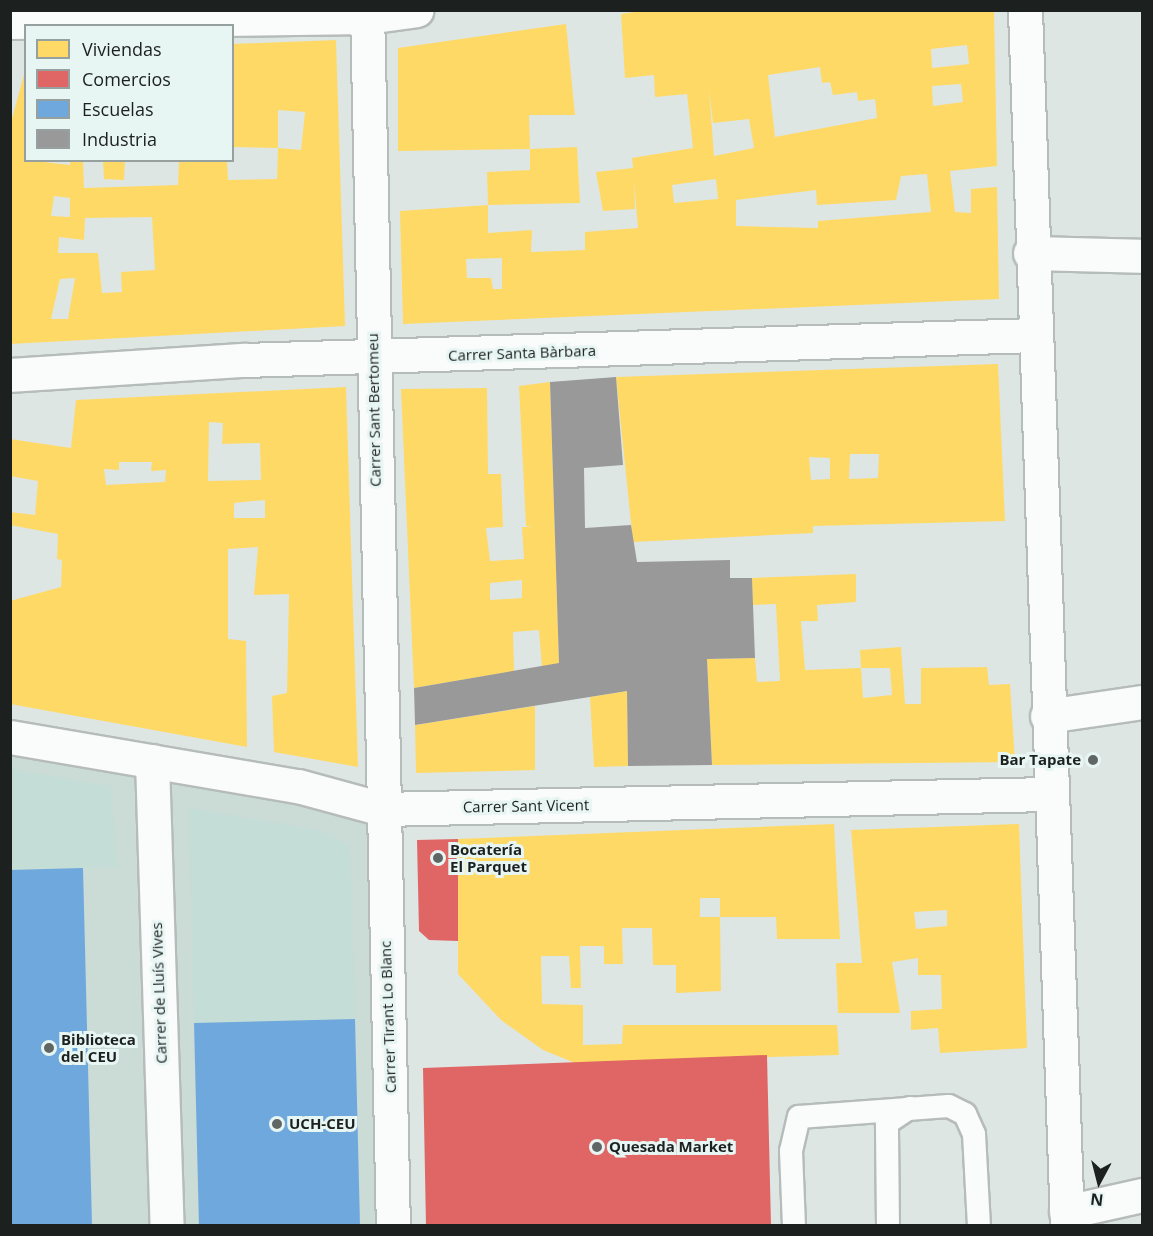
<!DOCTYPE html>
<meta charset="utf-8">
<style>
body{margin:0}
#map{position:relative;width:1153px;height:1236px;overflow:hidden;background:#dee6e4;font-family:"Open Sans",sans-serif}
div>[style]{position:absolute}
.built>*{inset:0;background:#cbdbd6}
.green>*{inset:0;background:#c5ddd7}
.homes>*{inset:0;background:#ffd966}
.shops>*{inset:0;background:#e06666}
.schools>*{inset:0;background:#6fa8dc}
.industry>*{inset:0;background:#999}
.roads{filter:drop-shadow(2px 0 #b5bcba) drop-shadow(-2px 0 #b5bcba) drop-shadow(0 2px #b5bcba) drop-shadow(0 -2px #b5bcba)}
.lane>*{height:22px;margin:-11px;padding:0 11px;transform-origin:11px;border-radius:11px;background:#fafbfb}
.street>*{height:33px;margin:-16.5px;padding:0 16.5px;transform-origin:16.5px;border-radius:16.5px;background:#fafbfb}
.secondary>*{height:33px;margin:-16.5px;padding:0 16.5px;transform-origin:16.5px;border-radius:16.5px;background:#fafbfb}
.dots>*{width:16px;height:16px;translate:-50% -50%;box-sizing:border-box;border:3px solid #e8f6f3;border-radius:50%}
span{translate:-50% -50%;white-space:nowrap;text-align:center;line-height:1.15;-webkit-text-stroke:6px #e8f6f3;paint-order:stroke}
.street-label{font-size:15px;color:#1c2120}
.poi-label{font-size:15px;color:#1c2120;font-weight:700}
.right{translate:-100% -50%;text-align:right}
.left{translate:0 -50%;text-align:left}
.frame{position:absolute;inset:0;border:12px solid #1c2120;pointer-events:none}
.legend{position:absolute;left:24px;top:24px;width:210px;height:138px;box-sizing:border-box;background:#e8f6f3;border:2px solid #96a19f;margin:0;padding:8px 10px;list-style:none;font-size:18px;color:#1c2120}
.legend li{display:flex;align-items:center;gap:12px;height:30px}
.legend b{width:30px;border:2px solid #96a19f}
.north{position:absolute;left:1069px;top:1152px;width:60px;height:60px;-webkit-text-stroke:4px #e8f6f3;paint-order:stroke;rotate:187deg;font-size:16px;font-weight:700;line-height:24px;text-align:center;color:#1c2120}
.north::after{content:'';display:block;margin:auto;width:21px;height:27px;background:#1c2120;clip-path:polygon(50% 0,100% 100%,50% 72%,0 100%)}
</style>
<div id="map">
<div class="built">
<i style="clip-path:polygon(10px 737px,382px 809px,393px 1225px,11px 1225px)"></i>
</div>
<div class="green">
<i style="clip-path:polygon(10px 769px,111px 786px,117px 867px,11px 870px)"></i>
<i style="clip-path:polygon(189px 808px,318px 830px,350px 846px,355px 1019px,194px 1023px)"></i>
</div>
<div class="homes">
<i style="clip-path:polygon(evenodd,647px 10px,994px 10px,997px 166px,950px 171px,955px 212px,971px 213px,971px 189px,997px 187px,999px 299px,403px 324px,400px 211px,488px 205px,488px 233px,532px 230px,531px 252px,585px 250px,585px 232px,638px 228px,634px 181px,635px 209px,603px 211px,596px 172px,633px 168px,632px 158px,693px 148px,687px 94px,655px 97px,654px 75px,625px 78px,621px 14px,647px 10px,967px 45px,969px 64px,932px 68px,931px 49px,967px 45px,647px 10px,820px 67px,822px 83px,830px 82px,833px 95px,857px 92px,858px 101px,875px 99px,877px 118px,775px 137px,768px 75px,820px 67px,647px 10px,961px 84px,963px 102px,933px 106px,932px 86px,961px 84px,647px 10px,709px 89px,713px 123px,749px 119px,754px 148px,714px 156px,709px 89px,647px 10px,927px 174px,931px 212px,818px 221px,818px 228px,736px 226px,736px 200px,816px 190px,817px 205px,896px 200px,901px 176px,927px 174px,647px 10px,716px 179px,718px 199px,674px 203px,672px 185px,716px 179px,647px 10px,502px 258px,502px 289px,493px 289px,491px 278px,467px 278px,466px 259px,502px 258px)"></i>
<i style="clip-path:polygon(566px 24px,575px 115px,529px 115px,530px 149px,398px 151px,398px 48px)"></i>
<i style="clip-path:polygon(evenodd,336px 40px,345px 326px,10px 344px,10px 126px,25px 71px,26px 160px,70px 165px,70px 160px,83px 160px,84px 188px,178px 185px,179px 160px,227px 160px,228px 180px,277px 179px,278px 148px,301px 150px,305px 112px,278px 110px,278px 148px,232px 147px,232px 44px,336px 40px,54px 196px,70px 198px,70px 217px,51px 216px,54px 196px,336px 40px,152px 217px,155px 270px,121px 272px,122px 292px,102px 293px,98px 253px,58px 253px,59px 237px,84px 240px,85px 218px,152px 217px,336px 40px,75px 278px,68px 319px,51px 319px,60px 279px,75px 278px)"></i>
<i style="clip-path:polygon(577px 147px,580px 203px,488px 205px,487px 172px,530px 170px,530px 149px)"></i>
<i style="clip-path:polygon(103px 160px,125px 160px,124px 180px,104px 179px)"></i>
<i style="clip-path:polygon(evenodd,998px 364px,1005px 521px,813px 526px,813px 533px,633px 542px,616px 377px,998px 364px,850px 454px,879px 454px,878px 478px,849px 479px,850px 454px,998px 364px,809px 457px,830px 458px,830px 479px,811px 480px,809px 457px)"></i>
<i style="clip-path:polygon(evenodd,550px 382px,559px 663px,542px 667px,539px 630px,513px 632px,514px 671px,414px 688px,401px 389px,487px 388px,488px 474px,501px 474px,503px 527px,486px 528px,490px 561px,524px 559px,522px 527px,533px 527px,526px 526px,519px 386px,550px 382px,522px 580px,522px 598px,490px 600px,490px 583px,522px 580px)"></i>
<i style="clip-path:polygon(evenodd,346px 387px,358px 767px,274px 752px,272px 696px,287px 693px,289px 594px,254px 595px,258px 547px,228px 549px,228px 639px,246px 641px,247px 747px,10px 704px,10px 601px,61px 587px,62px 560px,57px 559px,58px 534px,10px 525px,10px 512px,35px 515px,38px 481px,10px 476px,10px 439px,71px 448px,76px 400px,346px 387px,209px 422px,223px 423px,222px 444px,260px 443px,261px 480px,208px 481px,209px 422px,346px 387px,119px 462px,152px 462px,151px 471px,166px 470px,165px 482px,106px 485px,104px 469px,119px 470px,119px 462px,346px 387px,265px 500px,265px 518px,234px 518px,234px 503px,265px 500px)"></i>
<i style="clip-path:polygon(856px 574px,856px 602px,817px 605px,818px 621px,801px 621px,805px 670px,861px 668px,863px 698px,892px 695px,890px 668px,861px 668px,860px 650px,901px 647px,905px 704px,921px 704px,921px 668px,987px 667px,989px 685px,1010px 684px,1015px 762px,712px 765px,707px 659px,755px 658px,757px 682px,780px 681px,776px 604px,753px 605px,752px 578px)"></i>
<i style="clip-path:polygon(627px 691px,628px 766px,594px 767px,590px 697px)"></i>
<i style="clip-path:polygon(535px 706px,535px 770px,416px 773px,415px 725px)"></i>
<i style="clip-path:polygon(evenodd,834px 824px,840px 939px,777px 939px,776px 917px,720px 917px,721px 991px,676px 993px,676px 965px,653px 965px,652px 928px,622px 928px,623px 964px,604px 964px,604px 946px,580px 946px,581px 988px,571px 988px,569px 956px,541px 956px,542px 1004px,583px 1005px,583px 1045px,622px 1044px,623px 1025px,837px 1025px,839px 1055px,575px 1063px,543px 1050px,501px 1020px,458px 974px,458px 839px,834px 824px,700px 898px,720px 898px,720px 917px,700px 917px,700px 898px)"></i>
<i style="clip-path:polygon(evenodd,1019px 824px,1027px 1048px,940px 1053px,938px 1028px,911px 1030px,911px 1011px,942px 1009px,941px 975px,918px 975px,918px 958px,892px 962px,900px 1013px,838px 1013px,836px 963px,862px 963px,851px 830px,1019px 824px,947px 910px,947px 926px,916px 929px,914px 912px,947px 910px)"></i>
</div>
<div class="shops">
<i style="clip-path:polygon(458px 839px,458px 941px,429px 940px,419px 931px,417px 840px)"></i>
<i style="clip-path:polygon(767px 1055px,771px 1226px,426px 1226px,423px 1068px)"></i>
</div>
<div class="schools">
<i style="clip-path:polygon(83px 868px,92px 1226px,10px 1226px,10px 870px)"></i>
<i style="clip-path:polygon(355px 1019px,360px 1226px,199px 1226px,194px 1023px)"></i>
</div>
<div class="industry">
<i style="clip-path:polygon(616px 377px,623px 465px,584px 468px,585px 528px,631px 525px,637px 562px,730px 560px,730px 578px,752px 578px,755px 658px,707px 659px,712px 765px,628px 766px,627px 691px,415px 725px,414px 688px,559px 663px,550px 382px)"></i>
</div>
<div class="roads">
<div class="lane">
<i style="left:794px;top:1226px;width:75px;rotate:-92.3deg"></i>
<i style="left:791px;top:1151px;width:35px;rotate:-77deg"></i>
<i style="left:799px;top:1117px;width:150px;rotate:-4.2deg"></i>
<i style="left:949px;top:1106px;width:18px;rotate:27deg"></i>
<i style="left:965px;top:1114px;width:22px;rotate:66deg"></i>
<i style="left:974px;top:1134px;width:92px;rotate:86.9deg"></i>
<i style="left:888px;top:1226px;width:103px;rotate:-90.6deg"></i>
<i style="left:887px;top:1123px;width:27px;rotate:-34deg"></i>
</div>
<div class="street">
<i style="left:367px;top:10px;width:1216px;rotate:88.78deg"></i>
<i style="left:10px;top:22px;width:357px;rotate:-0.8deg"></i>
<i style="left:367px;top:17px;width:50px;rotate:-8deg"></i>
<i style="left:1030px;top:253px;width:112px;rotate:1.5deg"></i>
<i style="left:10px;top:375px;width:234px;rotate:-3.7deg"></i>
<i style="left:244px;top:360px;width:790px;rotate:-1.81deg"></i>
<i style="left:1047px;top:716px;width:96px;rotate:-8.4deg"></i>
<i style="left:10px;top:737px;width:292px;rotate:9.7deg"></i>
<i style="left:298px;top:786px;width:87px;rotate:15.3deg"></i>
<i style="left:382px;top:809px;width:667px;rotate:-1.29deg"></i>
<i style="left:152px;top:761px;width:465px;rotate:88.2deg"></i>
<i style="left:1066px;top:1212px;width:78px;rotate:-12.6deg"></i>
</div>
<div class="secondary">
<i style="left:1025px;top:10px;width:1217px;rotate:88.02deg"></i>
</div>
</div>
<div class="dots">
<i style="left:1093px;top:760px;background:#606665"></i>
<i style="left:438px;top:858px;background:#606665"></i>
<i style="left:49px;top:1048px;background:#606665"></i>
<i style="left:277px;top:1124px;background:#606665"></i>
<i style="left:597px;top:1147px;background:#606665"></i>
</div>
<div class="street-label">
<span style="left:522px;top:353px;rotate:-2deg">Carrer Santa Bàrbara</span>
<span style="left:374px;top:410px;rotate:-91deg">Carrer Sant Bertomeu</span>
<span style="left:526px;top:806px;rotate:-1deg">Carrer Sant Vicent</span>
<span style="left:159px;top:993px;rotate:-92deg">Carrer de Lluís Vives</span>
<span style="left:388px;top:1017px;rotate:-92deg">Carrer Tirant Lo Blanc</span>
</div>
<div class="poi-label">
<span class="right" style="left:1081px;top:760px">Bar Tapate</span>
<span class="left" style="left:450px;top:858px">Bocatería<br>El Parquet</span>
<span class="left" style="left:61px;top:1048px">Biblioteca<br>del CEU</span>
<span class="left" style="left:289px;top:1124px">UCH-CEU</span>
<span class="left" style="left:609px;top:1147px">Quesada Market</span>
</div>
<div class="frame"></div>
<ul class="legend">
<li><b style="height:16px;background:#ffd966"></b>Viviendas</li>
<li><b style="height:16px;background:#e06666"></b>Comercios</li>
<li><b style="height:16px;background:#6fa8dc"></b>Escuelas</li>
<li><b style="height:16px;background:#999"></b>Industria</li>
</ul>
<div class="north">N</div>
</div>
